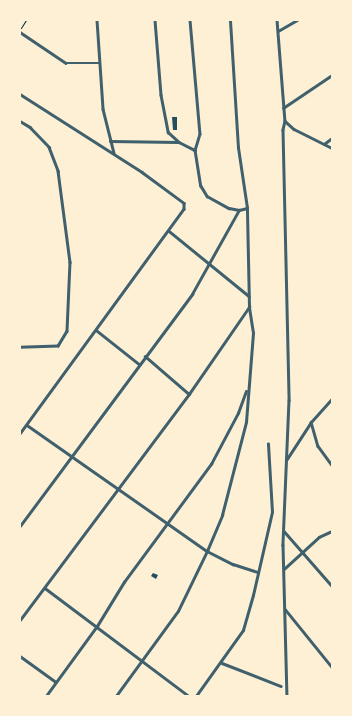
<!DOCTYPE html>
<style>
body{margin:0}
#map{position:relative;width:352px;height:716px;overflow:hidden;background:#fdf0d5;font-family:Ubuntu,sans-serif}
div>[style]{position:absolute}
.building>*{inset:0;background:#264d5e}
.path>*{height:1px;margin:-0.5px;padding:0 0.5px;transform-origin:0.5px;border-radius:0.5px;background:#003049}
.minor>*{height:2.5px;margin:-1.25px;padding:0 1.25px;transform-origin:1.25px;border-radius:1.25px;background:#3f606c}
span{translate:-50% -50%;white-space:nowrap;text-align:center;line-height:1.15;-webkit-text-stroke:3px #fdf0d5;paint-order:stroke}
.frame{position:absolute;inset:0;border:21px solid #fdf0d5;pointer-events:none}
</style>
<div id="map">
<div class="building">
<i style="clip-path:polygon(172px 117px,177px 117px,177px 130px,173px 130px)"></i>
<i style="clip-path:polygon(153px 573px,158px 575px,156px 579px,151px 576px)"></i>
</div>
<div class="path">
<i style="left:21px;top:28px;width:9px;rotate:-58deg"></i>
</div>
<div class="minor">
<i style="left:97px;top:20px;width:89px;rotate:86.1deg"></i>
<i style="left:103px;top:109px;width:45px;rotate:76deg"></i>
<i style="left:155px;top:20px;width:75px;rotate:85.4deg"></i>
<i style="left:161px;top:95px;width:38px;rotate:79deg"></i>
<i style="left:168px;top:132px;width:15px;rotate:42deg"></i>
<i style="left:179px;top:142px;width:18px;rotate:27deg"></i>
<i style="left:195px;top:150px;width:36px;rotate:81deg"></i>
<i style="left:201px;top:186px;width:12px;rotate:59deg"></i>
<i style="left:207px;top:196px;width:25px;rotate:29deg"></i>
<i style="left:229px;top:208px;width:10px;rotate:11deg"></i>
<i style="left:190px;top:20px;width:114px;rotate:85deg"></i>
<i style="left:200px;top:134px;width:17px;rotate:107deg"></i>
<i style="left:277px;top:20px;width:101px;rotate:85.5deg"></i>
<i style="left:285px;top:121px;width:9px;rotate:103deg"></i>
<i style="left:283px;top:130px;width:270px;rotate:88.7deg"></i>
<i style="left:289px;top:400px;width:145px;rotate:92.4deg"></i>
<i style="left:283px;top:545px;width:151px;rotate:88.5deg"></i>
<i style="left:278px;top:31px;width:22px;rotate:-30deg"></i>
<i style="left:20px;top:32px;width:55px;rotate:34deg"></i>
<i style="left:66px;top:63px;width:34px"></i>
<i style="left:20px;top:94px;width:145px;rotate:32.6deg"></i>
<i style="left:142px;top:172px;width:52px;rotate:36.4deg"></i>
<i style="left:184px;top:203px;width:6px;rotate:90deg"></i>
<i style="left:184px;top:209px;width:278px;rotate:126.1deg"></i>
<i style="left:283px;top:108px;width:59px;rotate:-34deg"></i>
<i style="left:20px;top:121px;width:12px;rotate:31deg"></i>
<i style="left:30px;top:127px;width:28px;rotate:46deg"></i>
<i style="left:49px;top:147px;width:26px;rotate:69deg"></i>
<i style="left:58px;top:171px;width:92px;rotate:82.5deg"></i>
<i style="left:70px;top:262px;width:69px;rotate:92.5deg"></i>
<i style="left:67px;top:331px;width:17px;rotate:121deg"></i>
<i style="left:58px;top:346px;width:38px;rotate:178deg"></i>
<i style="left:285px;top:121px;width:12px;rotate:42deg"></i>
<i style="left:294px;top:129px;width:42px;rotate:26.6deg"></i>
<i style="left:110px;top:141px;width:68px;rotate:0.8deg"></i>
<i style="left:324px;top:144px;width:10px;rotate:-37deg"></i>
<i style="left:169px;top:231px;width:103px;rotate:39.1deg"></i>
<i style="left:96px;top:330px;width:55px;rotate:38.3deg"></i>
<i style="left:145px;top:356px;width:58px;rotate:40.8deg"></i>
<i style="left:311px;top:422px;width:25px;rotate:74deg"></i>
<i style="left:318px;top:446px;width:24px;rotate:54deg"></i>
<i style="left:27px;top:425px;width:220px;rotate:35deg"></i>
<i style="left:207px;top:551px;width:29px;rotate:27deg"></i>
<i style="left:233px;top:564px;width:26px;rotate:18deg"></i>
<i style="left:287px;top:459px;width:44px;rotate:-57deg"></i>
<i style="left:311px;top:422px;width:31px;rotate:-48deg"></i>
<i style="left:20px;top:526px;width:289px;rotate:-53.4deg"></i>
<i style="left:192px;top:294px;width:96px;rotate:-60.8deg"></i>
<i style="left:239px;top:210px;width:8px;rotate:-14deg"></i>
<i style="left:284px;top:531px;width:73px;rotate:48.9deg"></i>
<i style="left:284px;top:569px;width:47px;rotate:-42.4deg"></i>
<i style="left:319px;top:537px;width:14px;rotate:-25deg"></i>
<i style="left:45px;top:588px;width:180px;rotate:36.9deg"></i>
<i style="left:285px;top:609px;width:75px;rotate:51deg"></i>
<i style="left:20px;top:620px;width:282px;rotate:-53.2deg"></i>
<i style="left:189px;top:394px;width:106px;rotate:-55.4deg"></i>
<i style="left:20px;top:656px;width:44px;rotate:35.8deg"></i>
<i style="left:222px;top:663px;width:63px;rotate:21.3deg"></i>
<i style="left:46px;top:696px;width:87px;rotate:-53.9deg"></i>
<i style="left:97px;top:626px;width:52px;rotate:-58.5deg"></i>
<i style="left:124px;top:582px;width:147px;rotate:-53.6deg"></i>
<i style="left:211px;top:464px;width:58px;rotate:-62.1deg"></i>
<i style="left:238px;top:413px;width:23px;rotate:-70deg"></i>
<i style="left:116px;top:696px;width:105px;rotate:-53.9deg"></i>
<i style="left:178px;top:611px;width:67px;rotate:-64.2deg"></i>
<i style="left:207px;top:551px;width:39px;rotate:-67deg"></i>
<i style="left:222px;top:515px;width:96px;rotate:-75.5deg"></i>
<i style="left:246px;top:422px;width:89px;rotate:-85.5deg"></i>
<i style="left:253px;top:333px;width:26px;rotate:-99deg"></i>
<i style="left:249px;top:307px;width:99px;rotate:-91.2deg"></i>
<i style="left:247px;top:208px;width:61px;rotate:-98.5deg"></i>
<i style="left:238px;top:148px;width:128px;rotate:-93.6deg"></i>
<i style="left:196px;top:696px;width:81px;rotate:-54.5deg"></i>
<i style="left:243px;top:630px;width:36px;rotate:-74deg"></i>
<i style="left:253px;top:595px;width:85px;rotate:-77.1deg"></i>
<i style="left:272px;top:512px;width:68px;rotate:-93.4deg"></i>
</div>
<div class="frame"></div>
</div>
